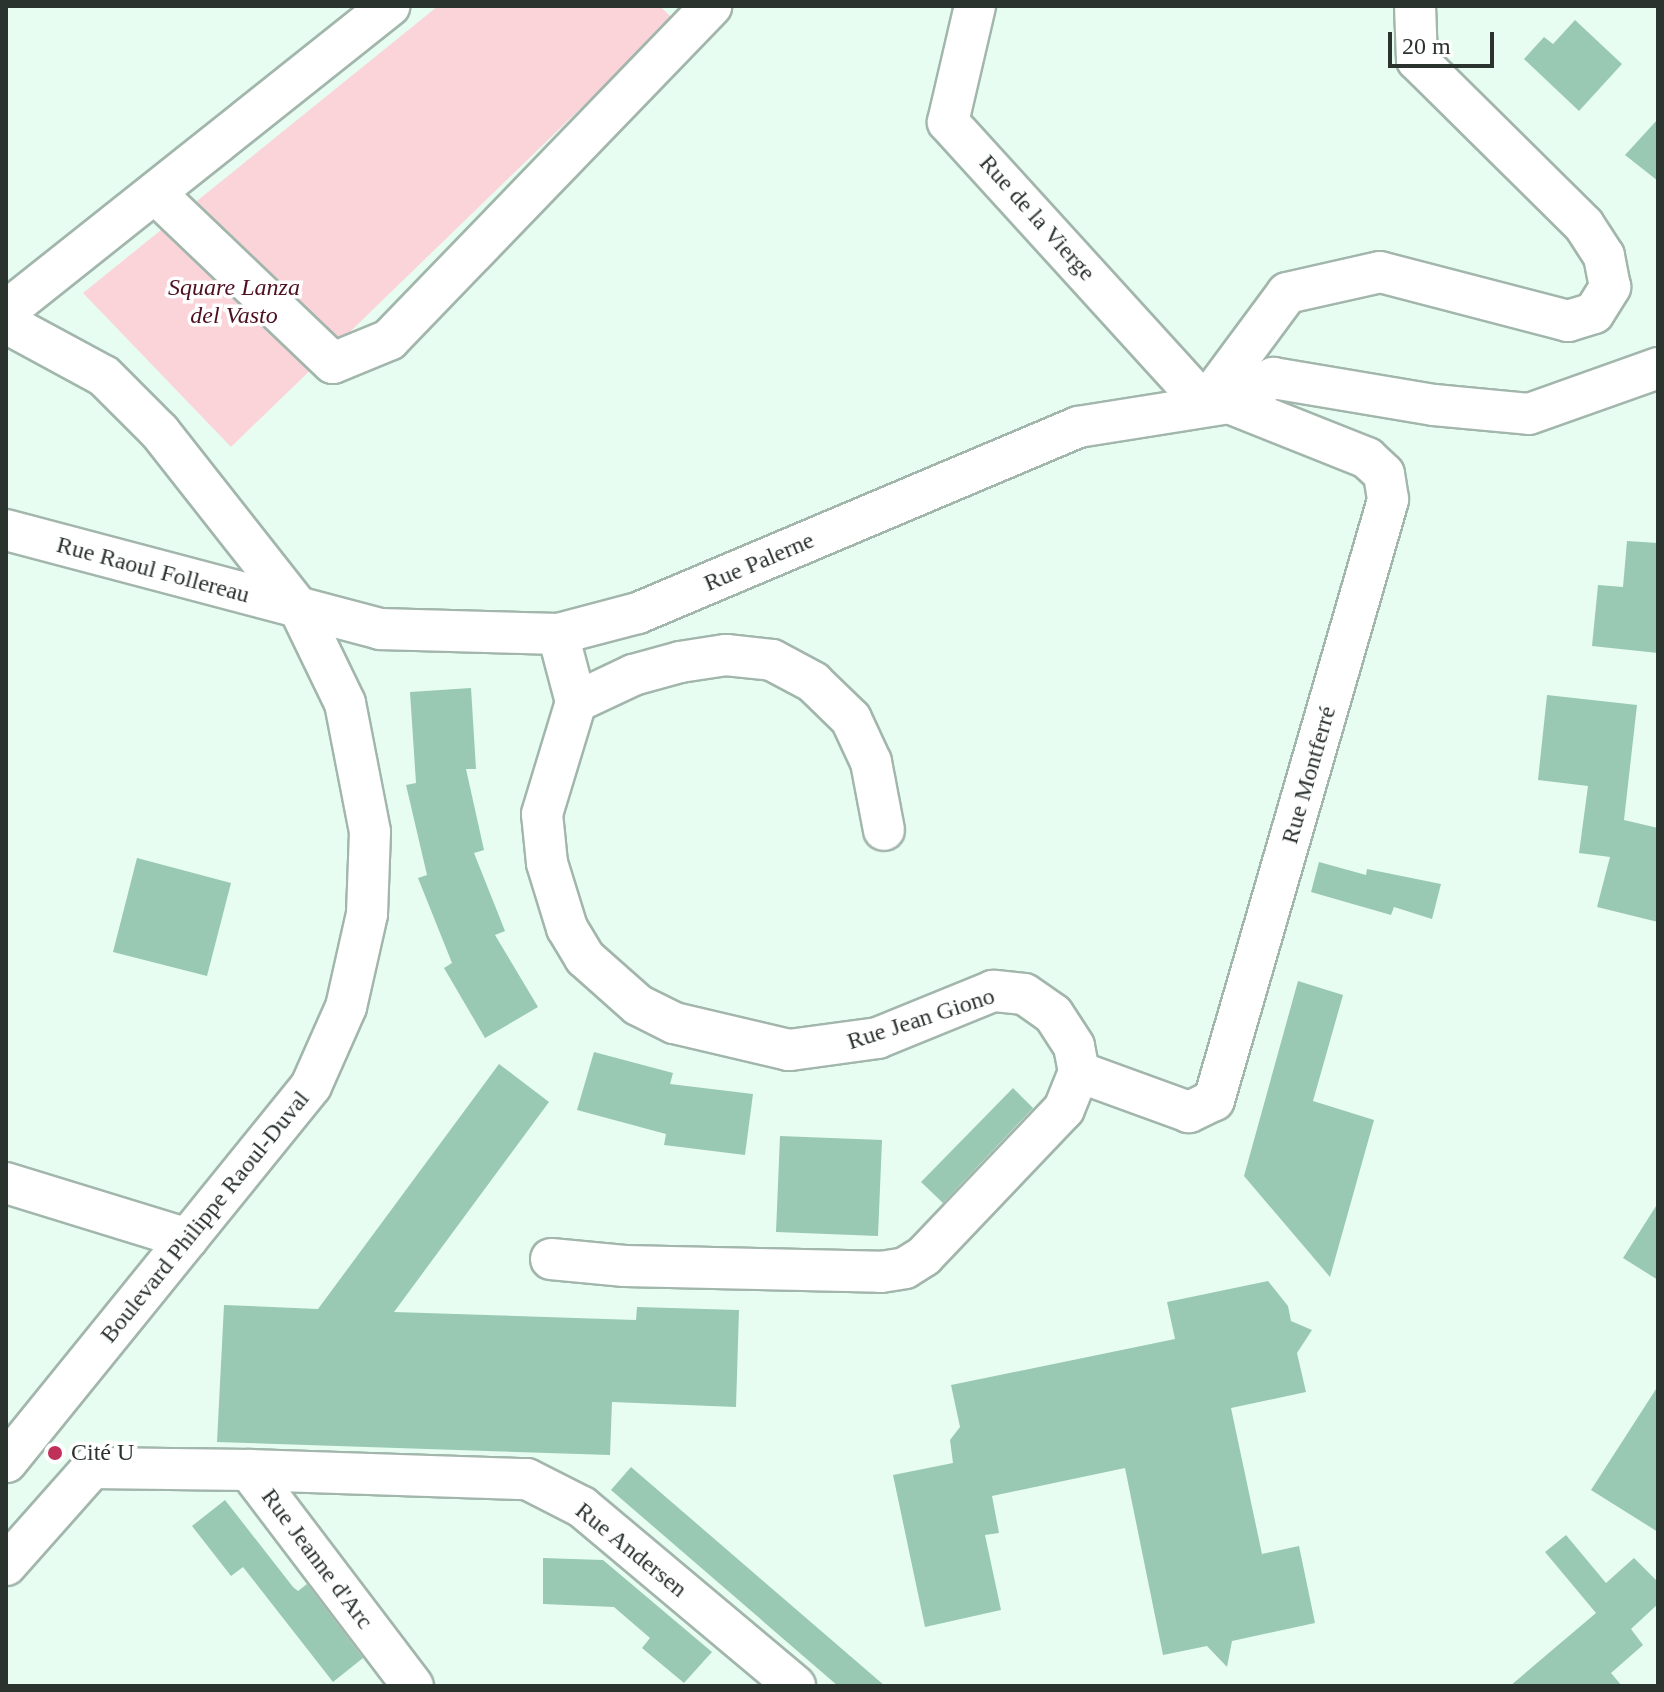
<!DOCTYPE html>
<meta charset="utf-8">
<style>
body{margin:0}
#map{position:relative;width:1664px;height:1692px;overflow:hidden;background:#e8fdf2;font-family:"Times New Roman",serif}
div>[style]{position:absolute}
.green>*{inset:0;background:#fbd4d9}
.building>*{inset:0;background:#99c9b2}
.roads{filter:drop-shadow(2px 0 #a2b6ac) drop-shadow(-2px 0 #a2b6ac) drop-shadow(0 2px #a2b6ac) drop-shadow(0 -2px #a2b6ac)}
.minor>*{height:40px;margin:-20px;padding:0 20px;transform-origin:20px;border-radius:20px;background:#fff}
.dots>*{width:22px;height:22px;translate:-50% -50%;box-sizing:border-box;border:4px solid #fff;border-radius:50%}
span{translate:-50% -50%;white-space:nowrap;text-align:center;line-height:1.15;-webkit-text-stroke:7px #fff;paint-order:stroke}
.street-label{font-size:24px;color:#2b332f}
.park-label{font-size:24px;color:#4d1121;font-style:italic}
.poi-label{font-size:24px;color:#2b332f}
.left{translate:0 -50%;text-align:left}
.frame{position:absolute;inset:0;border:8px solid #2b332f;pointer-events:none}
.scale{position:absolute;left:1388px;top:32px;width:106px;height:36px;box-sizing:border-box;border:4px solid #2b332f;border-top:0;padding-left:10px;font-size:24px;line-height:28px;white-space:nowrap;color:#2b332f;-webkit-text-stroke:6px #fff;paint-order:stroke}
</style>
<div id="map">
<div class="green">
<i style="clip-path:polygon(438px 6px,660px 6px,673px 19px,231px 447px,83px 293px)"></i>
</div>
<div class="building">
<i style="clip-path:polygon(1575px 20px,1622px 64px,1579px 111px,1524px 59px,1544px 37px,1553px 44px)"></i>
<i style="clip-path:polygon(1658px 119px,1658px 181px,1625px 155px)"></i>
<i style="clip-path:polygon(1627px 541px,1658px 543px,1658px 653px,1592px 646px,1598px 585px,1623px 587px)"></i>
<i style="clip-path:polygon(471px 688px,476px 769px,466px 769px,484px 850px,474px 853px,505px 931px,495px 935px,538px 1007px,485px 1038px,444px 968px,452px 963px,418px 878px,427px 875px,406px 785px,416px 783px,410px 692px)"></i>
<i style="clip-path:polygon(1547px 695px,1637px 705px,1624px 820px,1658px 828px,1658px 922px,1597px 907px,1610px 857px,1579px 853px,1588px 786px,1538px 780px)"></i>
<i style="clip-path:polygon(137px 858px,231px 883px,207px 976px,113px 952px)"></i>
<i style="clip-path:polygon(1319px 862px,1366px 875px,1367px 869px,1441px 884px,1432px 919px,1394px 907px,1391px 915px,1311px 892px)"></i>
<i style="clip-path:polygon(1298px 981px,1343px 995px,1313px 1101px,1374px 1120px,1330px 1277px,1244px 1176px)"></i>
<i style="clip-path:polygon(594px 1052px,673px 1073px,670px 1084px,753px 1094px,745px 1155px,664px 1145px,666px 1134px,577px 1110px)"></i>
<i style="clip-path:polygon(499px 1064px,549px 1102px,394px 1312px,636px 1320px,637px 1307px,739px 1310px,736px 1407px,612px 1402px,610px 1455px,217px 1442px,224px 1305px,318px 1309px)"></i>
<i style="clip-path:polygon(1013px 1088px,1033px 1108px,943px 1203px,921px 1182px)"></i>
<i style="clip-path:polygon(780px 1136px,882px 1140px,878px 1236px,776px 1232px)"></i>
<i style="clip-path:polygon(1658px 1203px,1658px 1280px,1623px 1258px)"></i>
<i style="clip-path:polygon(1268px 1281px,1288px 1306px,1291px 1321px,1312px 1330px,1297px 1353px,1306px 1392px,1231px 1408px,1262px 1554px,1299px 1546px,1315px 1623px,1232px 1641px,1227px 1667px,1207px 1646px,1163px 1655px,1125px 1468px,992px 1496px,999px 1533px,985px 1535px,1001px 1610px,925px 1627px,893px 1475px,953px 1463px,950px 1440px,960px 1427px,951px 1385px,1175px 1339px,1167px 1302px)"></i>
<i style="clip-path:polygon(1658px 1386px,1658px 1532px,1591px 1490px)"></i>
<i style="clip-path:polygon(631px 1467px,885px 1686px,838px 1686px,611px 1490px)"></i>
<i style="clip-path:polygon(225px 1500px,293px 1587px,298px 1591px,307px 1584px,363px 1658px,333px 1682px,243px 1567px,231px 1576px,192px 1526px)"></i>
<i style="clip-path:polygon(1566px 1535px,1606px 1583px,1634px 1558px,1658px 1582px,1658px 1604px,1631px 1629px,1643px 1645px,1611px 1673px,1622px 1686px,1510px 1686px,1596px 1613px,1545px 1552px)"></i>
<i style="clip-path:polygon(543px 1558px,603px 1560px,712px 1652px,684px 1683px,642px 1648px,650px 1638px,614px 1607px,543px 1604px)"></i>
</div>
<div class="roads">
<div class="minor">
<i style="left:975px;top:6px;width:119px;rotate:103.1deg"></i>
<i style="left:948px;top:122px;width:382px;rotate:47.7deg"></i>
<i style="left:155px;top:193px;width:246px;rotate:43.7deg"></i>
<i style="left:333px;top:363px;width:61px;rotate:-22.3deg"></i>
<i style="left:389px;top:340px;width:464px;rotate:-46deg"></i>
<i style="left:6px;top:311px;width:490px;rotate:-38.5deg"></i>
<i style="left:6px;top:323px;width:111px;rotate:28.4deg"></i>
<i style="left:104px;top:376px;width:79px;rotate:45deg"></i>
<i style="left:160px;top:432px;width:226px;rotate:51.8deg"></i>
<i style="left:300px;top:610px;width:103px;rotate:64.2deg"></i>
<i style="left:345px;top:703px;width:131px;rotate:79deg"></i>
<i style="left:370px;top:832px;width:82px;rotate:92.1deg"></i>
<i style="left:367px;top:914px;width:95px;rotate:102.7deg"></i>
<i style="left:346px;top:1007px;width:86px;rotate:113.9deg"></i>
<i style="left:311px;top:1086px;width:484px;rotate:129deg"></i>
<i style="left:1229px;top:403px;width:51px;rotate:-29.6deg"></i>
<i style="left:1273px;top:378px;width:163px;rotate:9.5deg"></i>
<i style="left:1434px;top:405px;width:95px;rotate:5.4deg"></i>
<i style="left:1529px;top:414px;width:137px;rotate:-19.6deg"></i>
<i style="left:1205px;top:404px;width:138px;rotate:-53.5deg"></i>
<i style="left:1287px;top:293px;width:95px;rotate:-12.7deg"></i>
<i style="left:1380px;top:272px;width:194px;rotate:14.6deg"></i>
<i style="left:1568px;top:321px;width:27px;rotate:-17deg"></i>
<i style="left:1594px;top:313px;width:31px;rotate:-58deg"></i>
<i style="left:1610px;top:287px;width:32px;rotate:-101deg"></i>
<i style="left:1604px;top:256px;width:37px;rotate:-123deg"></i>
<i style="left:1584px;top:225px;width:235px;rotate:-135.3deg"></i>
<i style="left:1417px;top:60px;width:54px;rotate:-92.1deg"></i>
<i style="left:6px;top:530px;width:387px;rotate:14.8deg"></i>
<i style="left:380px;top:629px;width:178px;rotate:1.6deg"></i>
<i style="left:558px;top:634px;width:83px;rotate:-14.7deg"></i>
<i style="left:638px;top:613px;width:478px;rotate:-22.9deg"></i>
<i style="left:1078px;top:427px;width:153px;rotate:-9deg"></i>
<i style="left:1229px;top:403px;width:149px;rotate:21.7deg"></i>
<i style="left:1367px;top:458px;width:23px;rotate:43deg"></i>
<i style="left:1384px;top:474px;width:26px;rotate:81deg"></i>
<i style="left:1388px;top:500px;width:625px;rotate:106.17deg"></i>
<i style="left:1214px;top:1100px;width:28px;rotate:154deg"></i>
<i style="left:1189px;top:1112px;width:117px;rotate:-160deg"></i>
<i style="left:558px;top:634px;width:70px;rotate:75.2deg"></i>
<i style="left:6px;top:1183px;width:190px;rotate:17.1deg"></i>
<i style="left:551px;top:1259px;width:74px;rotate:5.4deg"></i>
<i style="left:625px;top:1266px;width:256px;rotate:1.3deg"></i>
<i style="left:881px;top:1272px;width:24px;rotate:-9deg"></i>
<i style="left:905px;top:1268px;width:22px;rotate:-32deg"></i>
<i style="left:924px;top:1256px;width:203px;rotate:-46.4deg"></i>
<i style="left:1064px;top:1109px;width:40px;rotate:-68deg"></i>
<i style="left:1079px;top:1072px;width:26px;rotate:-101deg"></i>
<i style="left:1074px;top:1046px;width:38px;rotate:-123deg"></i>
<i style="left:1053px;top:1014px;width:35px;rotate:-145deg"></i>
<i style="left:1024px;top:994px;width:31px;rotate:-174deg"></i>
<i style="left:993px;top:991px;width:124px;rotate:157.8deg"></i>
<i style="left:878px;top:1038px;width:90px;rotate:172.3deg"></i>
<i style="left:789px;top:1050px;width:118px;rotate:-166.8deg"></i>
<i style="left:674px;top:1023px;width:40px;rotate:-153.4deg"></i>
<i style="left:638px;top:1005px;width:71px;rotate:-138.4deg"></i>
<i style="left:585px;top:958px;width:35px;rotate:-121deg"></i>
<i style="left:567px;top:928px;width:68px;rotate:-107.1deg"></i>
<i style="left:547px;top:863px;width:49px;rotate:-95.8deg"></i>
<i style="left:542px;top:814px;width:117px;rotate:-73.1deg"></i>
<i style="left:576px;top:702px;width:63px;rotate:-25.3deg"></i>
<i style="left:633px;top:675px;width:49px;rotate:-15.5deg"></i>
<i style="left:680px;top:662px;width:47px;rotate:-8.7deg"></i>
<i style="left:726px;top:655px;width:46px;rotate:6.2deg"></i>
<i style="left:772px;top:660px;width:47px;rotate:28.2deg"></i>
<i style="left:813px;top:682px;width:53px;rotate:44.2deg"></i>
<i style="left:851px;top:719px;width:47px;rotate:65.1deg"></i>
<i style="left:871px;top:762px;width:69px;rotate:79.2deg"></i>
<i style="left:249px;top:1470px;width:278px;rotate:1.9deg"></i>
<i style="left:527px;top:1479px;width:62px;rotate:27deg"></i>
<i style="left:582px;top:1507px;width:278px;rotate:40deg"></i>
<i style="left:6px;top:1565px;width:130px;rotate:-48.4deg"></i>
<i style="left:92px;top:1468px;width:157px;rotate:0.7deg"></i>
<i style="left:249px;top:1470px;width:271px;rotate:52.8deg"></i>
</div>
</div>
<div class="dots">
<i style="left:55px;top:1453px;background:#c03159"></i>
</div>
<div class="street-label">
<span style="left:1037px;top:218px;rotate:48deg">Rue de la Vierge</span>
<span style="left:759px;top:562px;rotate:-23deg">Rue Palerne</span>
<span style="left:153px;top:570px;rotate:15deg">Rue Raoul Follereau</span>
<span style="left:1309px;top:775px;rotate:-74deg">Rue Montferré</span>
<span style="left:921px;top:1019px;rotate:-18deg">Rue Jean Giono</span>
<span style="left:205px;top:1217px;rotate:-51deg">Boulevard Philippe Raoul-Duval</span>
<span style="left:631px;top:1550px;rotate:39deg">Rue Andersen</span>
<span style="left:317px;top:1559px;rotate:53deg">Rue Jeanne d'Arc</span>
</div>
<div class="park-label">
<span style="left:234px;top:302px">Square Lanza<br>del Vasto</span>
</div>
<div class="poi-label">
<span class="left" style="left:71px;top:1453px">Cité U</span>
</div>
<div class="frame"></div>
<div class="scale">20 m</div>
</div>
